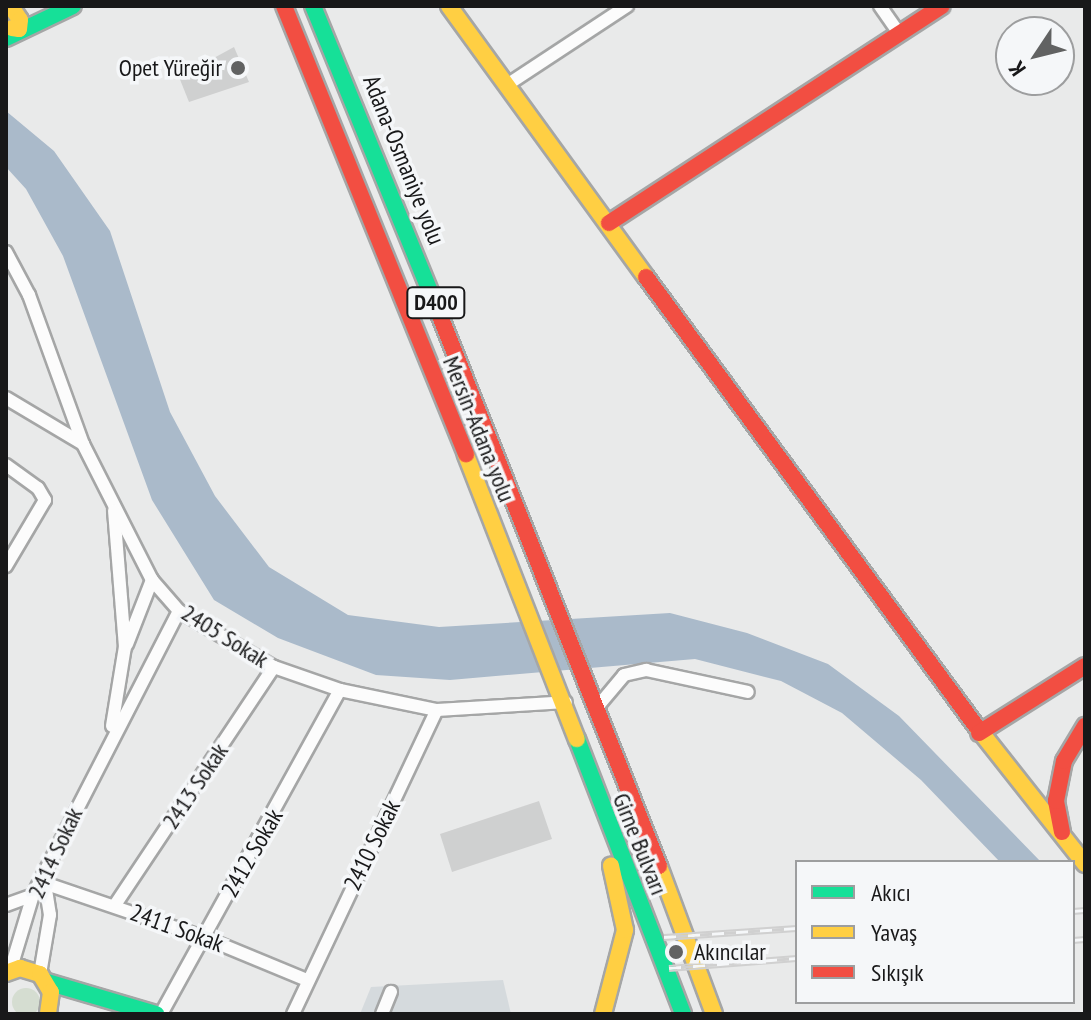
<!DOCTYPE html>
<meta charset="utf-8">
<style>
body{margin:0}
#map{position:relative;width:1091px;height:1020px;overflow:hidden;background:#e9eaea;font-family:"PT Sans Narrow",sans-serif}
div>[style]{position:absolute}
.built>*{inset:0;background:#d5dadd}
.green>*{inset:0;background:#d5ddd1}
.round{border-radius:50%}
.water>*{inset:0;background:#aabaca}
.building>*{inset:0;background:#cfd0d0}
.roads{filter:drop-shadow(2px 0 #a5a6a6) drop-shadow(-2px 0 #a5a6a6) drop-shadow(0 2px #a5a6a6) drop-shadow(0 -2px #a5a6a6)}
.street>*{height:12px;margin:-6px;padding:0 6px;transform-origin:6px;border-radius:6px;background:#fcfcfc}
.fast>*{height:16px;margin:-8px;padding:0 8px;transform-origin:8px;border-radius:8px;background:#16e098}
.slow>*{height:16px;margin:-8px;padding:0 8px;transform-origin:8px;border-radius:8px;background:#ffcf43}
.jam>*{height:16px;margin:-8px;padding:0 8px;transform-origin:8px;border-radius:8px;background:#f24e42}
.rail>*{height:7px;margin-top:-3.5px;transform-origin:0;background:repeating-linear-gradient(90deg,#f5f7f9 0 12px,#d0d0d0 0 24px);box-sizing:border-box;border-block:2px solid #d0d0d0}
.dots>*{width:22px;height:22px;translate:-50% -50%;box-sizing:border-box;border:4px solid #f5f7f9;border-radius:50%}
span{translate:-50% -50%;white-space:nowrap;text-align:center;line-height:1.15;-webkit-text-stroke:7px #f5f7f9;paint-order:stroke}
.shield-label span{padding:2px 6px;background:#f5f7f9;border:2px solid;border-radius:6px;-webkit-text-stroke-width:0}
.shield-label{font-size:22px;color:#181819;font-weight:700}
.poi-label{font-size:24px;color:#181819}
.right{translate:-100% -50%;text-align:right}
.left{translate:0 -50%;text-align:left}
.street-label{font-size:24px;color:#181819}
.frame{position:absolute;inset:0;border:8px solid #181819;pointer-events:none}
.legend{position:absolute;left:795px;top:860px;width:280px;height:144px;box-sizing:border-box;background:#f5f7f9;border:2px solid #9d9e9f;margin:0;padding:10px 14px;list-style:none;font-size:24px;color:#181819}
.legend li{display:flex;align-items:center;gap:16px;height:40px}
.legend b{width:40px;border:2px solid #9d9e9f}
.north{position:absolute;left:995px;top:16px;width:80px;height:80px;box-sizing:border-box;background:#f5f7f9;border:2px solid #9d9e9f;border-radius:50%;rotate:235deg;font-size:22px;font-weight:700;line-height:32px;text-align:center;color:#181819}
.north::after{content:'';display:block;margin:auto;width:28px;height:36px;background:#616262;clip-path:polygon(50% 0,100% 100%,50% 72%,0 100%)}
</style>
<div id="map">
<div class="built">
<i style="clip-path:polygon(503px 980px,511px 1014px,360px 1014px,371px 987px)"></i>
</div>
<div class="green">
<i class="round" style="left:12px;top:988px;width:28px;height:28px"></i>
</div>
<div class="water">
<i style="clip-path:polygon(6px 111px,54px 151px,110px 231px,170px 412px,215px 496px,269px 567px,348px 615px,439px 627px,670px 613px,747px 633px,828px 664px,899px 716px,1041px 862px,1000px 862px,921px 780px,842px 713px,781px 681px,695px 659px,450px 680px,376px 675px,278px 638px,214px 600px,152px 500px,63px 256px,26px 189px,6px 167px)"></i>
</div>
<div class="building">
<i style="clip-path:polygon(234px 47px,249px 82px,189px 102px,179px 77px)"></i>
<i style="clip-path:polygon(539px 801px,552px 839px,452px 872px,440px 834px)"></i>
</div>
<div class="roads">
<div class="street">
<i style="left:880px;top:6px;width:33px;rotate:55deg"></i>
<i style="left:507px;top:85px;width:144px;rotate:-33.4deg"></i>
<i style="left:6px;top:252px;width:49px;rotate:61.9deg"></i>
<i style="left:29px;top:295px;width:158px;rotate:70.1deg"></i>
<i style="left:83px;top:444px;width:153px;rotate:63.1deg"></i>
<i style="left:152px;top:580px;width:41px;rotate:48.9deg"></i>
<i style="left:179px;top:611px;width:110px;rotate:30.5deg"></i>
<i style="left:274px;top:667px;width:70px;rotate:19.2deg"></i>
<i style="left:340px;top:690px;width:99px;rotate:11.7deg"></i>
<i style="left:437px;top:710px;width:129px;rotate:-3.5deg"></i>
<i style="left:6px;top:398px;width:90px;rotate:30.9deg"></i>
<i style="left:6px;top:465px;width:39px;rotate:36deg"></i>
<i style="left:38px;top:488px;width:14px;rotate:60deg"></i>
<i style="left:45px;top:500px;width:77px;rotate:120.6deg"></i>
<i style="left:127px;top:644px;width:69px;rotate:-68.7deg"></i>
<i style="left:599px;top:705px;width:39px;rotate:-50deg"></i>
<i style="left:624px;top:675px;width:23px;rotate:-13deg"></i>
<i style="left:646px;top:670px;width:104px;rotate:12.2deg"></i>
<i style="left:112px;top:726px;width:80px;rotate:-80.7deg"></i>
<i style="left:125px;top:647px;width:137px;rotate:-94.6deg"></i>
<i style="left:44px;top:883px;width:168px;rotate:18.8deg"></i>
<i style="left:203px;top:937px;width:113px;rotate:22.5deg"></i>
<i style="left:6px;top:905px;width:29px;rotate:-20deg"></i>
<i style="left:115px;top:905px;width:286px;rotate:-56.3deg"></i>
<i style="left:10px;top:971px;width:79px;rotate:-73.2deg"></i>
<i style="left:33px;top:895px;width:319px;rotate:-62.8deg"></i>
<i style="left:40px;top:974px;width:60px;rotate:-80.4deg"></i>
<i style="left:50px;top:915px;width:36px;rotate:-99deg"></i>
<i style="left:161px;top:1014px;width:370px;rotate:-61.1deg"></i>
<i style="left:293px;top:1014px;width:336px;rotate:-64.7deg"></i>
<i style="left:382px;top:1014px;width:24px;rotate:-68deg"></i>
</div>
<div class="fast">
<i style="left:313px;top:6px;width:335px;rotate:67.7deg"></i>
<i style="left:6px;top:38px;width:74px;rotate:-25.5deg"></i>
<i style="left:577px;top:739px;width:295px;rotate:68.9deg"></i>
<i style="left:47px;top:982px;width:114px;rotate:16.4deg"></i>
</div>
<div class="slow">
<i style="left:449px;top:6px;width:335px;rotate:54deg"></i>
<i style="left:12px;top:8px;width:14px;rotate:56deg"></i>
<i style="left:20px;top:20px;width:9px;rotate:96deg"></i>
<i style="left:19px;top:29px;width:7px;rotate:-172deg"></i>
<i style="left:466px;top:455px;width:305px;rotate:68.7deg"></i>
<i style="left:976px;top:726px;width:176px;rotate:51.7deg"></i>
<i style="left:659px;top:866px;width:158px;rotate:69.6deg"></i>
<i style="left:6px;top:973px;width:15px;rotate:-20deg"></i>
<i style="left:20px;top:968px;width:21px;rotate:17deg"></i>
<i style="left:40px;top:974px;width:21px;rotate:59deg"></i>
<i style="left:51px;top:992px;width:22px;rotate:98deg"></i>
<i style="left:603px;top:1014px;width:87px;rotate:-75.3deg"></i>
<i style="left:625px;top:930px;width:66px;rotate:-102.3deg"></i>
</div>
<div class="jam">
<i style="left:284px;top:6px;width:484px;rotate:67.9deg"></i>
<i style="left:609px;top:223px;width:397px;rotate:-33.1deg"></i>
<i style="left:646px;top:277px;width:557px;rotate:53.69deg"></i>
<i style="left:440px;top:316px;width:592px;rotate:68.29deg"></i>
<i style="left:979px;top:733px;width:125px;rotate:-32.3deg"></i>
<i style="left:1062px;top:832px;width:32px;rotate:-101deg"></i>
<i style="left:1056px;top:801px;width:41px;rotate:-78.7deg"></i>
<i style="left:1064px;top:761px;width:41px;rotate:-59deg"></i>
</div>
</div>
<div class="rail">
<i style="left:1073px;top:911px;width:12px;rotate:-5deg"></i>
<i style="left:664px;top:937px;width:133px;rotate:-3.9deg"></i>
<i style="left:1073px;top:940px;width:12px;rotate:-5deg"></i>
<i style="left:669px;top:968px;width:128px;rotate:-4.5deg"></i>
</div>
<div class="dots">
<i style="left:238px;top:68px;background:#616262"></i>
<i style="left:676px;top:952px;background:#616262"></i>
</div>
<div class="shield-label">
<span style="left:436px;top:303px">D400</span>
</div>
<div class="poi-label">
<span class="right" style="left:222px;top:68px">Opet Yüreğir</span>
<span class="left" style="left:694px;top:952px">Akıncılar</span>
</div>
<div class="street-label">
<span style="left:404px;top:160px;rotate:68deg">Adana-Osmaniye yolu</span>
<span style="left:479px;top:429px;rotate:68deg">Mersin-Adana yolu</span>
<span style="left:225px;top:636px;rotate:32deg">2405 Sokak</span>
<span style="left:195px;top:786px;rotate:-56deg">2413 Sokak</span>
<span style="left:640px;top:844px;rotate:68deg">Girne Bulvarı</span>
<span style="left:372px;top:845px;rotate:-64deg">2410 Sokak</span>
<span style="left:55px;top:853px;rotate:-65deg">2414 Sokak</span>
<span style="left:252px;top:853px;rotate:-60deg">2412 Sokak</span>
<span style="left:177px;top:928px;rotate:20deg">2411 Sokak</span>
</div>
<div class="frame"></div>
<ul class="legend">
<li><b style="height:10px;background:#16e098"></b>Akıcı</li>
<li><b style="height:10px;background:#ffcf43"></b>Yavaş</li>
<li><b style="height:10px;background:#f24e42"></b>Sıkışık</li>
</ul>
<div class="north">K</div>
</div>
